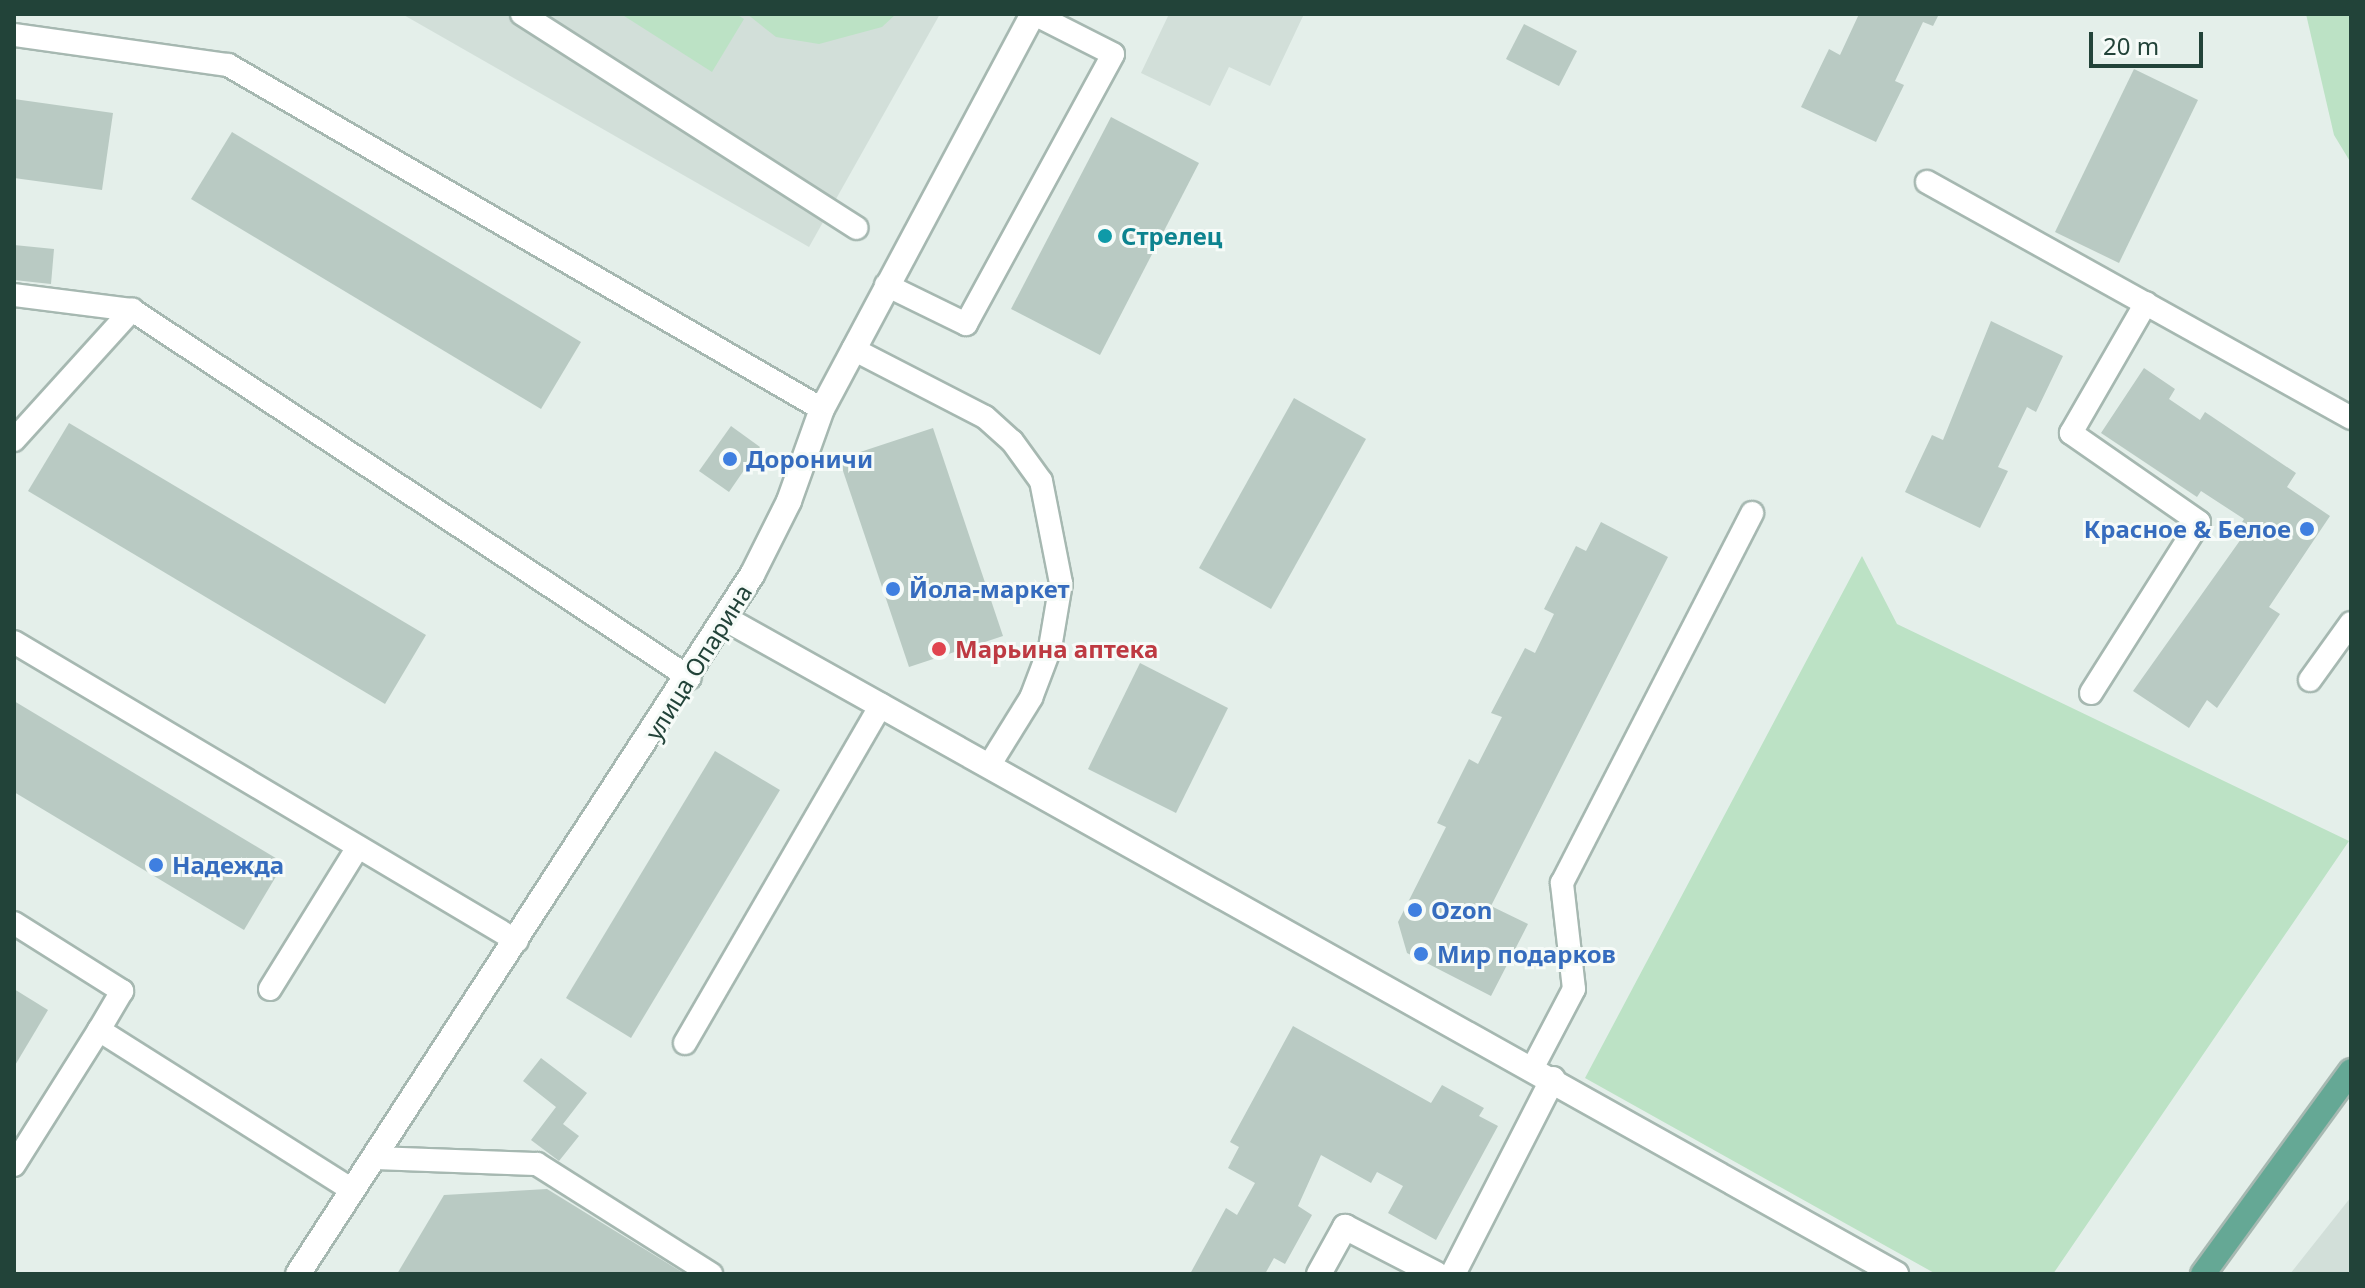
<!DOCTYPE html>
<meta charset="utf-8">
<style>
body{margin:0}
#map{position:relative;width:2365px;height:1288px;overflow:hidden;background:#e4efea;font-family:"Noto Sans",sans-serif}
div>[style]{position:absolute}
.built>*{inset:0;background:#d2dfd9}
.green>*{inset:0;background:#bce2c5}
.building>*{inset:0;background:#b9cac3}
.roads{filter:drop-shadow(2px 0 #a6b8b1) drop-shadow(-2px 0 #a6b8b1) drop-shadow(0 2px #a6b8b1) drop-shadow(0 -2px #a6b8b1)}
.lane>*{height:22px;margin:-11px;padding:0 11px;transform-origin:11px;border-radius:11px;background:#fff}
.street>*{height:24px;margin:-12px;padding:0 12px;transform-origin:12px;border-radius:12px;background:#fff}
.primary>*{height:24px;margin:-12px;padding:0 12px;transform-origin:12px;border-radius:12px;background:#65a895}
.dots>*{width:22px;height:22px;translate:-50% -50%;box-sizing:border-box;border:4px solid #f6fbf8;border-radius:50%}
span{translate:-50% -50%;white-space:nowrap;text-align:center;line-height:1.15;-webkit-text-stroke:6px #f6fbf8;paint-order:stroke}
.culture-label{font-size:24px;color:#0d838f;font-weight:700}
.left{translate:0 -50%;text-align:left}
.shop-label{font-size:24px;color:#366cbe;font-weight:700}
.right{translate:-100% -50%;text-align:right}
.health-label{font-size:24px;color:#be3a42;font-weight:700}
.street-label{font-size:24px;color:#224339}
.frame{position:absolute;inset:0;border:16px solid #224339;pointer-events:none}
.scale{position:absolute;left:2089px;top:32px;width:114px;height:36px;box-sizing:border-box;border:4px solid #224339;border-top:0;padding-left:10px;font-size:24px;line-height:28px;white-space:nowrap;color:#224339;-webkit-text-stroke:6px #f6fbf8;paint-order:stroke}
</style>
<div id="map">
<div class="built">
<i style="clip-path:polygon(402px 14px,940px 14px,809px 247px)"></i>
<i style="clip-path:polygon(1169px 14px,1304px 14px,1270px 86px,1229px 67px,1210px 106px,1141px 73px)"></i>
<i style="clip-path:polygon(2351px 1197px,2351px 1274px,2290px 1274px)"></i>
</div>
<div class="green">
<i style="clip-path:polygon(621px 14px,736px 14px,744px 19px,712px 72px)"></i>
<i style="clip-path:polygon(747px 14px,896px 14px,882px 27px,819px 44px,776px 37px)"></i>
<i style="clip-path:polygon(2306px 14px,2351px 14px,2351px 163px,2334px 135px)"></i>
<i style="clip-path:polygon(1862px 556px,1897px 624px,2349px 841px,2053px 1274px,1936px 1274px,1585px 1078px)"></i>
</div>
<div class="building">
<i style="clip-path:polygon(1859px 14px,1939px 14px,1933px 26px,1923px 22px,1895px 81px,1904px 85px,1876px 142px,1801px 107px,1829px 49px,1840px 55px)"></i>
<i style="clip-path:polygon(1524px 24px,1577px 51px,1559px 86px,1506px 59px)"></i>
<i style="clip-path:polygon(2134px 69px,2198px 100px,2119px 263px,2055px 232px)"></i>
<i style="clip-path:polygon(14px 99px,113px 113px,102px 190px,14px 178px)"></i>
<i style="clip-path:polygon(1111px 117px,1199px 163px,1100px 355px,1011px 309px)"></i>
<i style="clip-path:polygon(232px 132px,581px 342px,541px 409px,191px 199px)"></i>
<i style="clip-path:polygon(14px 245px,54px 249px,51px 284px,14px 280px)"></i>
<i style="clip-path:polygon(1991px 321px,2063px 356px,2036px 412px,2027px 407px,1998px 467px,2008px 471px,1980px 528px,1905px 492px,1932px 435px,1943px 440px)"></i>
<i style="clip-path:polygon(2144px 368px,2175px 389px,2169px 399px,2200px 420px,2205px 412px,2296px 473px,2287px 487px,2330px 516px,2269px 607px,2280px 614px,2217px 708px,2207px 700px,2189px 728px,2133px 691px,2246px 532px,2239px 527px,2244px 519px,2201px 491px,2197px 497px,2101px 433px)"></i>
<i style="clip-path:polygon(1294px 398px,1366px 439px,1271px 609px,1199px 568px)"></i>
<i style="clip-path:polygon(69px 423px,426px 635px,385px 704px,28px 491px)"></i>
<i style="clip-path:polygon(731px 426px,760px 447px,729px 492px,699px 471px)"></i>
<i style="clip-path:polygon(933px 428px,1003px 636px,909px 667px,839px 459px)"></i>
<i style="clip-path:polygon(1601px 522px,1668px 557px,1491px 906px,1528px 924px,1491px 996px,1407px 953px,1398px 922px,1446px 827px,1437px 823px,1469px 759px,1478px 764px,1502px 717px,1491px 713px,1525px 648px,1535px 653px,1554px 614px,1544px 609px,1576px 546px,1586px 551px)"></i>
<i style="clip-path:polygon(1140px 663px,1228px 708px,1176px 813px,1088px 769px)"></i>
<i style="clip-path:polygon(14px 701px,284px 863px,244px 930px,14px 792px)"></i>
<i style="clip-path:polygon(715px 751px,780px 790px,631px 1038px,566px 998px)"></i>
<i style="clip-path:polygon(14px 989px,48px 1010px,14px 1067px)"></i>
<i style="clip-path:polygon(1293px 1026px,1431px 1103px,1442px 1085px,1484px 1108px,1479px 1116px,1498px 1126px,1436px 1240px,1388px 1213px,1403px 1186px,1377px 1172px,1371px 1183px,1321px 1155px,1298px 1206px,1312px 1215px,1285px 1264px,1274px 1258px,1265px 1274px,1190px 1274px,1226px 1208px,1237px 1215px,1255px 1183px,1228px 1168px,1239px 1147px,1230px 1142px)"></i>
<i style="clip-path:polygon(541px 1058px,587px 1093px,563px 1124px,579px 1136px,559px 1161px,531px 1140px,556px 1107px,523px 1081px)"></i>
<i style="clip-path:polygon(547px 1189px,685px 1274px,397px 1274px,444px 1195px)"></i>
</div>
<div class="roads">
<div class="lane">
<i style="left:522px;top:14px;width:397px;rotate:32.6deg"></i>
<i style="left:14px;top:35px;width:216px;rotate:8deg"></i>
<i style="left:228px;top:65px;width:686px;rotate:30.08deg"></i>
<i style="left:1927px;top:182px;width:485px;rotate:29.1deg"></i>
<i style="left:886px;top:285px;width:89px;rotate:26deg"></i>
<i style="left:966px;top:324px;width:307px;rotate:-61.4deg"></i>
<i style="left:1113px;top:54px;width:89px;rotate:-153.1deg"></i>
<i style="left:14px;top:295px;width:119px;rotate:7.2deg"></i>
<i style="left:132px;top:310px;width:668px;rotate:33.4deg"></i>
<i style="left:853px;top:349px;width:148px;rotate:27.3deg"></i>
<i style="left:985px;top:417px;width:36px;rotate:42deg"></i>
<i style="left:1012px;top:441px;width:49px;rotate:54.1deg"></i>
<i style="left:1041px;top:481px;width:104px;rotate:78.9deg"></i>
<i style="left:1061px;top:583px;width:66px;rotate:99.6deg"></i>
<i style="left:1050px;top:648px;width:53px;rotate:110.8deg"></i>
<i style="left:1031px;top:698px;width:78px;rotate:121.8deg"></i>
<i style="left:14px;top:440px;width:176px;rotate:-47.8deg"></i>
<i style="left:14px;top:642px;width:585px;rotate:30.73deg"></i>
<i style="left:2310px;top:680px;width:70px;rotate:-54.3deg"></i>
<i style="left:2091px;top:693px;width:202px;rotate:-57.7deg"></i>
<i style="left:2199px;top:522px;width:156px;rotate:-145.2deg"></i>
<i style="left:2071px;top:433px;width:150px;rotate:-60deg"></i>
<i style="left:14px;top:923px;width:128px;rotate:32.2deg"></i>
<i style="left:122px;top:991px;width:45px;rotate:120.5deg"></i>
<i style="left:270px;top:989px;width:167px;rotate:-58.2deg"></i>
<i style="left:685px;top:1043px;width:391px;rotate:-59.9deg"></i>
<i style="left:1533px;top:1067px;width:88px;rotate:-62.3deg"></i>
<i style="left:1574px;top:989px;width:107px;rotate:-96.5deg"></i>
<i style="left:1562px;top:883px;width:416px;rotate:-62.8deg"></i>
<i style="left:373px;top:1158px;width:164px;rotate:2.1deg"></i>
<i style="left:537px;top:1164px;width:206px;rotate:32.3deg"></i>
<i style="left:14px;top:1165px;width:160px;rotate:-57.8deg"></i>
<i style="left:99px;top:1030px;width:299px;rotate:32.3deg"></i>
</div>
<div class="street">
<i style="left:726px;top:619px;width:1341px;rotate:29.24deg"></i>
<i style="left:298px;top:1274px;width:833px;rotate:-57deg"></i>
<i style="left:752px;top:575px;width:83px;rotate:-63.4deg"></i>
<i style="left:789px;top:501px;width:98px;rotate:-70.3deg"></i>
<i style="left:822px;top:409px;width:448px;rotate:-61.9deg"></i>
<i style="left:1319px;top:1274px;width:54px;rotate:-61deg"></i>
<i style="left:1345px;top:1227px;width:102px;rotate:27.3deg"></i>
<i style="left:1453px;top:1274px;width:219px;rotate:-62.9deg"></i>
</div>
<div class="primary">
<i style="left:2203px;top:1274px;width:251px;rotate:-53.9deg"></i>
</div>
</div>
<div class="dots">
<i style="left:1105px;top:236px;background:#0f9aa8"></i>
<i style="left:730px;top:459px;background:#3f7fe0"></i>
<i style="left:2307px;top:529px;background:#3f7fe0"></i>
<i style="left:893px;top:589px;background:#3f7fe0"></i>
<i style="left:939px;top:649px;background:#e0444e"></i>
<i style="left:156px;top:865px;background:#3f7fe0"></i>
<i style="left:1415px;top:910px;background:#3f7fe0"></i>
<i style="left:1421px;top:954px;background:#3f7fe0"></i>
</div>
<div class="culture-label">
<span class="left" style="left:1121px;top:236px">Стрелец</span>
</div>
<div class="shop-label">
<span class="left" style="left:746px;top:459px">Дороничи</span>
<span class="right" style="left:2291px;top:529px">Красное &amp; Белое</span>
<span class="left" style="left:909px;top:589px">Йола-маркет</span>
<span class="left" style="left:172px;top:865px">Надежда</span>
<span class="left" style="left:1431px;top:910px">Ozon</span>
<span class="left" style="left:1437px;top:954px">Мир подарков</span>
</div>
<div class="health-label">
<span class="left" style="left:955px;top:649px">Марьина аптека</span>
</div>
<div class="street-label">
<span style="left:698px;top:662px;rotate:-58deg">улица Опарина</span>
</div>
<div class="frame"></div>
<div class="scale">20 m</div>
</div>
